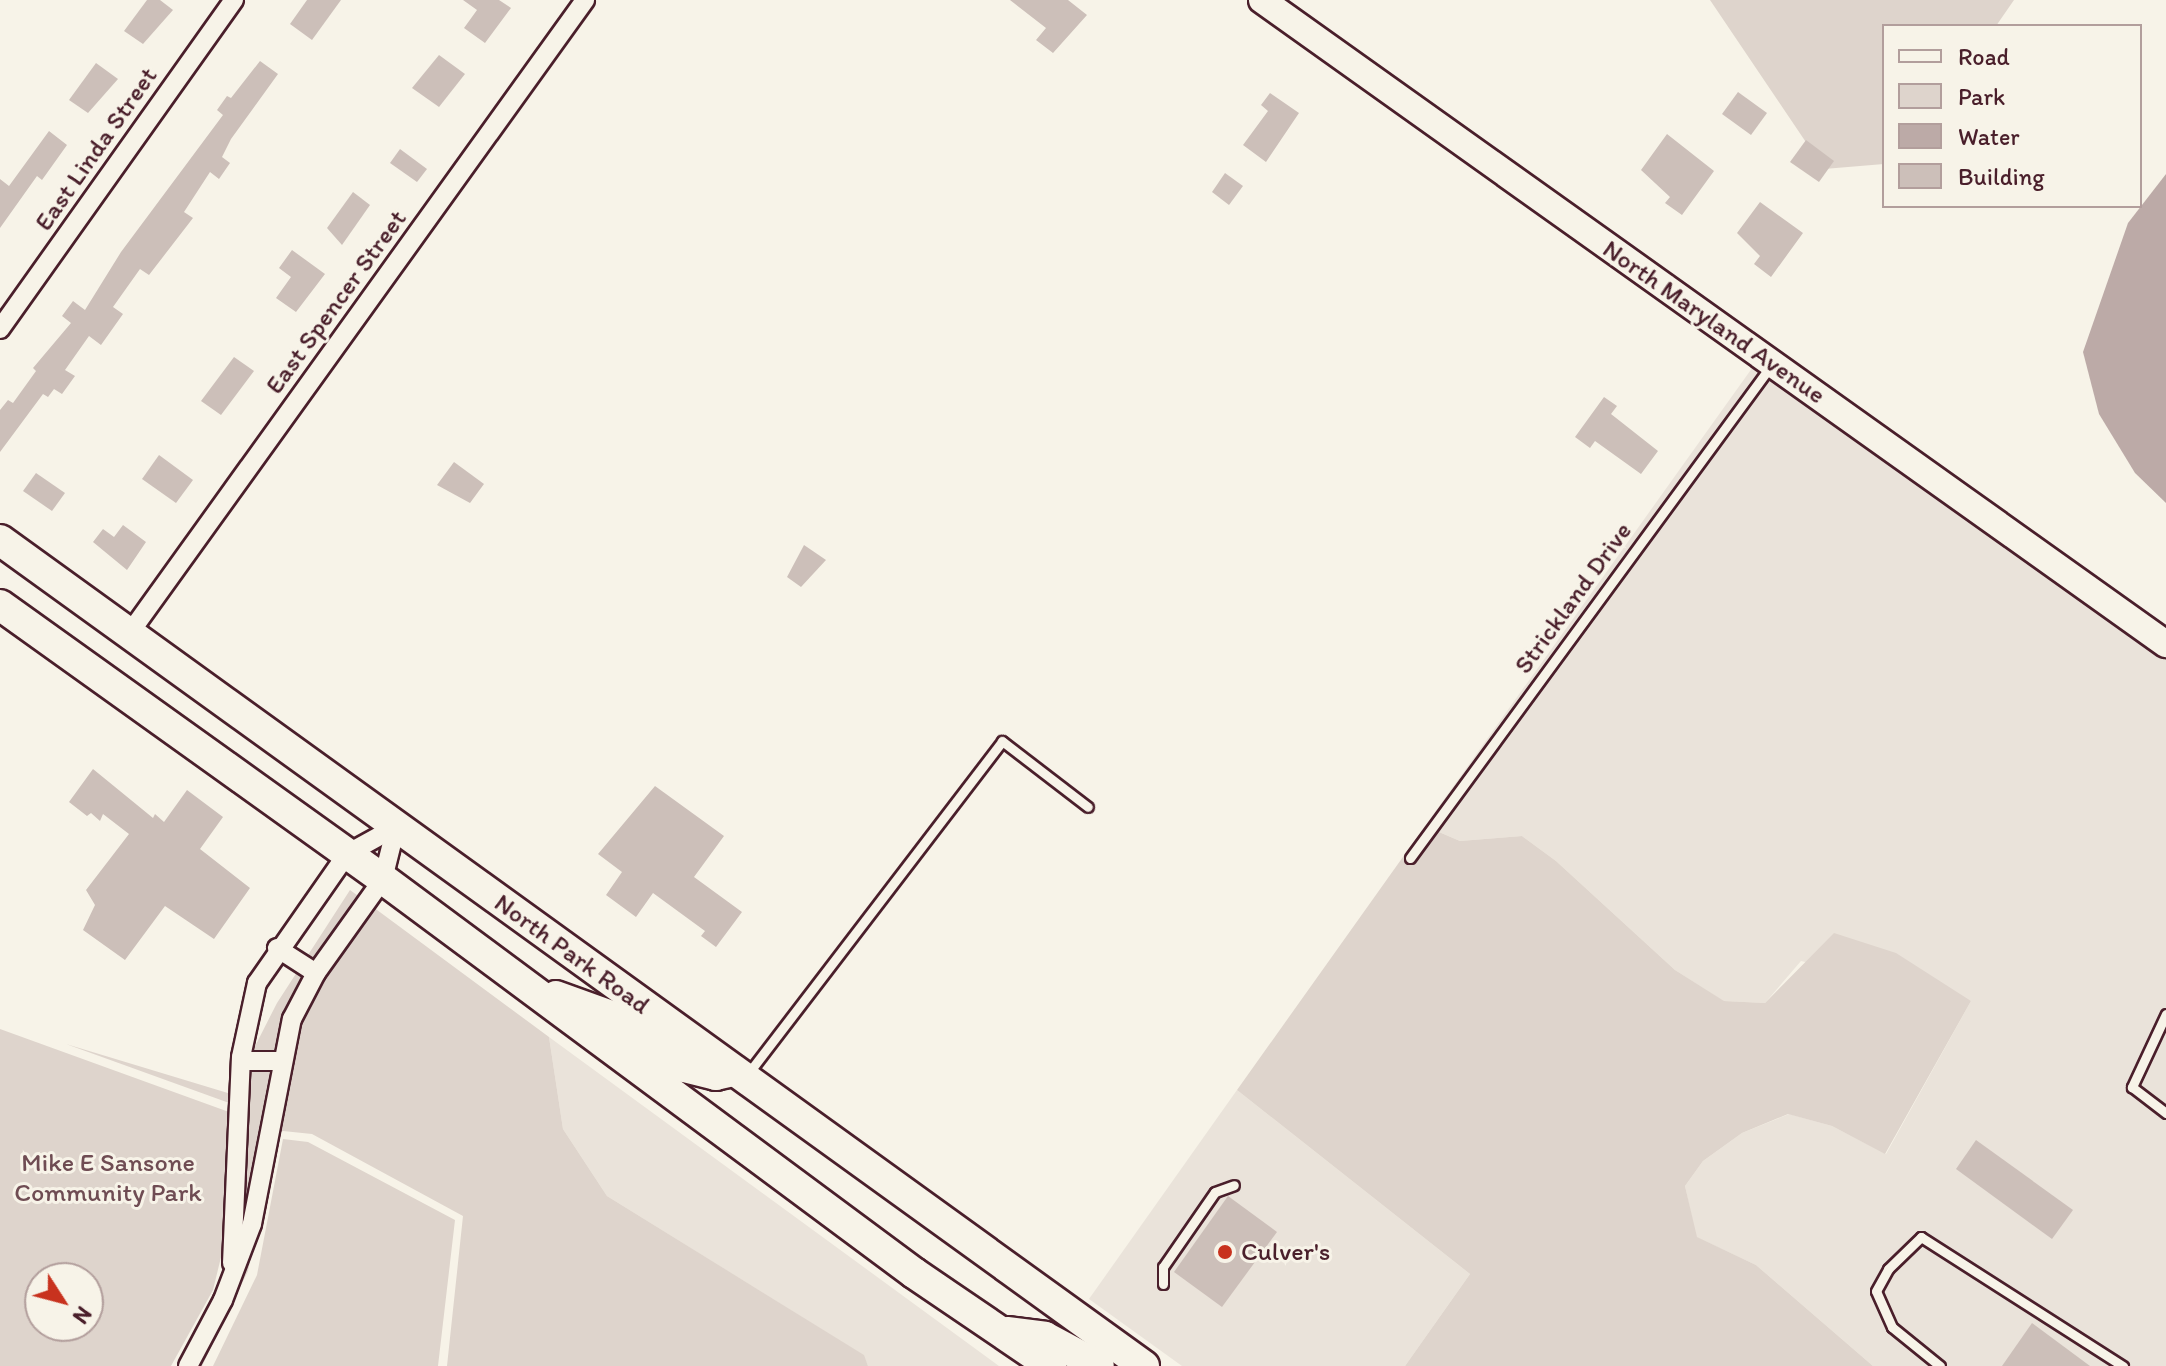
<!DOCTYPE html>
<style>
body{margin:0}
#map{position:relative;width:2166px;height:1366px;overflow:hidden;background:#f7f3e8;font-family:Itim,sans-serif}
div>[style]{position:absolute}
.built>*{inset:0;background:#eae3da}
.green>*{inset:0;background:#ded4cc}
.water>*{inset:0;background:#bcaaa7}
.building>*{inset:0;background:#ccbfb9}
.roads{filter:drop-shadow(2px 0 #4a1f2b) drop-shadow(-2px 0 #4a1f2b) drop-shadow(0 2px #4a1f2b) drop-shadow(0 -2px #4a1f2b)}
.lane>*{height:9px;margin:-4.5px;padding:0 4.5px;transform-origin:4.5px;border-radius:4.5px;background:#f7f3e8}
.street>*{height:18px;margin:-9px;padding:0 9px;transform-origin:9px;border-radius:9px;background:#f7f3e8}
.secondary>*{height:26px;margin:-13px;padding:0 13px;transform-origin:13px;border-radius:13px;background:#f7f3e8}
.primary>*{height:30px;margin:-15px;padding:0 15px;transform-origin:15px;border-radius:15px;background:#f7f3e8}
.dots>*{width:22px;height:22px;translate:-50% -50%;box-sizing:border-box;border:4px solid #f7f3e8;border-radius:50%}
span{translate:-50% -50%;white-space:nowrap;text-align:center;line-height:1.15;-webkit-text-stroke:6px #f7f3e8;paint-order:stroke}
.street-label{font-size:26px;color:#4a1f2b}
.park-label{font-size:26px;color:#6f4c53}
.poi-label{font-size:26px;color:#4a1f2b}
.left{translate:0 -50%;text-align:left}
.legend{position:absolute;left:1882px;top:24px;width:260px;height:184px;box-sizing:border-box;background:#f7f3e8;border:2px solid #b29e9c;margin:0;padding:10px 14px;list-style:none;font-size:24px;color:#4a1f2b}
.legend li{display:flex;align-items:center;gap:16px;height:40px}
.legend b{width:40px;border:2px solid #b29e9c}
.north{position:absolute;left:24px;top:1262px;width:80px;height:80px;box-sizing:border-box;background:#f7f3e8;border:2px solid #b29e9c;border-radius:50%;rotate:126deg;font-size:22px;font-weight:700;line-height:32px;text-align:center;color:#4a1f2b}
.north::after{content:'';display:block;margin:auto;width:28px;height:36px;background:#c8321e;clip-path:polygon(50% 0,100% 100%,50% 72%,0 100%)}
</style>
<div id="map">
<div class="built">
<i style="clip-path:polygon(1755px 364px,2166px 656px,2166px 1366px,1873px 1366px,1756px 1265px,1696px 1237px,1685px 1186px,1703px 1161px,1742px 1133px,1789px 1114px,1832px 1126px,1886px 1154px,1971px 1001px,1801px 961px,1765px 1003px,1723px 1001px,1675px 970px,1556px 861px,1522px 836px,1460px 841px,1425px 826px)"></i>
<i style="clip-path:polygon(549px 1037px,999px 1366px,868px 1366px,863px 1355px,607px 1196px,563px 1129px)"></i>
<i style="clip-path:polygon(1237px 1090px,1470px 1274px,1405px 1366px,1182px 1366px,1089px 1299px)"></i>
</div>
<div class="green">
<i style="clip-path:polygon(1710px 0,2014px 0,1996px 26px,1884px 26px,1884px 164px,1824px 169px)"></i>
<i style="clip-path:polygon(1425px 826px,1460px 841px,1522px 836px,1556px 861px,1675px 970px,1724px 1001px,1765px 1003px,1834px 933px,1896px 953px,1971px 1001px,1885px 1154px,1832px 1126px,1788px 1114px,1742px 1133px,1703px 1161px,1685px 1186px,1697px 1237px,1756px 1265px,1873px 1366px,1405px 1366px,1470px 1274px,1237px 1090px)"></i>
<i style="clip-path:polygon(350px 890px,549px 1037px,563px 1129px,607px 1196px,864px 1355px,868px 1366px,447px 1366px,463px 1216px,312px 1134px,283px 1131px,276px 1133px,248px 1271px,202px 1366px,183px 1366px,221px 1294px,232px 1250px,232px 1104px,66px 1044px,241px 1097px,250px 1056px,277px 1003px)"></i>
<i style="clip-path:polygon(evenodd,0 1029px,229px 1112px,223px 1249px,213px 1290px,171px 1366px,0 1366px,0 1029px,88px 1278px,88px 1326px,40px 1326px,40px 1278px,88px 1278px)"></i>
<i style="clip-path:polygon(283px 1139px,308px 1142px,455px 1220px,438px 1366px,213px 1366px,257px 1275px)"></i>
</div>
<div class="water">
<i style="clip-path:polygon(2166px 174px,2166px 503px,2135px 473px,2099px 414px,2083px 352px,2128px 223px)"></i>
</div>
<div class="building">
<i style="clip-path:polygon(147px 0,160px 0,173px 10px,143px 44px,124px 31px)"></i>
<i style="clip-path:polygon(307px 0,341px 0,312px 40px,290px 24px)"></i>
<i style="clip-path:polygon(463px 0,499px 0,511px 8px,485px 43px,464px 28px,477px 10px)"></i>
<i style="clip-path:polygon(1010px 0,1068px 0,1087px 15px,1053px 53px,1036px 40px,1046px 28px)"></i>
<i style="clip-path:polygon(439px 55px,465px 74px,439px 107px,412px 88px)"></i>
<i style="clip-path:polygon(260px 61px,278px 74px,231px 139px,222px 157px,230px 163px,219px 179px,210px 172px,184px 212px,193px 218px,149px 275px,140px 269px,113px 307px,123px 314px,101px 345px,89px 336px,65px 370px,75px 376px,62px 394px,54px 389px,48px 397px,43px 394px,0 452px,0 410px,8px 400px,13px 403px,36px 371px,33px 368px,71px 323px,62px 316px,73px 301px,85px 310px,121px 252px,223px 115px,217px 110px,227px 96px,231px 98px)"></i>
<i style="clip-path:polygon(96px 63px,118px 79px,88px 113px,69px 100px)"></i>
<i style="clip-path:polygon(1738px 92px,1767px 113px,1751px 135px,1722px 114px)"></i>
<i style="clip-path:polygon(1270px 93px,1299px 113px,1266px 162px,1243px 145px,1268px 111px,1261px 105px)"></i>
<i style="clip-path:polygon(49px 131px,67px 145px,42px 180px,37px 176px,0 228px,0 179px,9px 186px)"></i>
<i style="clip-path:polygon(1667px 134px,1714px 171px,1682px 215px,1665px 203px,1670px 197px,1641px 170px)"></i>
<i style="clip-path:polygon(1806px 140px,1834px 161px,1819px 182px,1790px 162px)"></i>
<i style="clip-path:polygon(400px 149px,427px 169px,417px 182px,390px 163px)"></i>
<i style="clip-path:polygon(1225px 173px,1243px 186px,1229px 205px,1212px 192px)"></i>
<i style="clip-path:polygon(353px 192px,370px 205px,342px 245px,327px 228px)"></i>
<i style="clip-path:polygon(1760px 202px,1803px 233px,1771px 277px,1754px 264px,1760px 256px,1737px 233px)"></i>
<i style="clip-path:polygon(292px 250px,325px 274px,296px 312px,276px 298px,291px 277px,279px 268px)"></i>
<i style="clip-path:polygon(234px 357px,254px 371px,221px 415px,201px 401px)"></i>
<i style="clip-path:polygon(1604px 397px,1617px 406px,1611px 414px,1658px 451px,1641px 474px,1595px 441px,1590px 448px,1575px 437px)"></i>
<i style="clip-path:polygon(159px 455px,193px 480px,176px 503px,142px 479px)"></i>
<i style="clip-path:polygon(454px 462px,484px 484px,470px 503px,437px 485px)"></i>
<i style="clip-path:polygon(36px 473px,65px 493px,52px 511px,23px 491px)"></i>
<i style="clip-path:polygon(123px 525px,146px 542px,127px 570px,93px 542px,103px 529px,114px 537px)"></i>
<i style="clip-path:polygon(804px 545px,826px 560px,801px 587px,787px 577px)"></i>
<i style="clip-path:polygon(93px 769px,153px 818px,155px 814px,164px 822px,187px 790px,223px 817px,200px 849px,250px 888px,214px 939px,165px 906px,125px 960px,83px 930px,95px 905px,86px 890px,129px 834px,103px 814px,100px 821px,91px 813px,87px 816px,69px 802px)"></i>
<i style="clip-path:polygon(655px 786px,724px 836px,694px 877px,742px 912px,716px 947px,701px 936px,705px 931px,653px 893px,636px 917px,606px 895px,622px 872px,598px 854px)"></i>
<i style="clip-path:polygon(1976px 1140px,2073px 1210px,2052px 1239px,1956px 1169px)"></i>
<i style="clip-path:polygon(1228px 1196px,1277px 1232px,1222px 1307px,1174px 1272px)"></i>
<i style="clip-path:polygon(2032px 1323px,2090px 1366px,2002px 1366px)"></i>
</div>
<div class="roads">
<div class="lane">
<i style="left:1410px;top:858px;width:609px;rotate:-53.75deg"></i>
<i style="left:2166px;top:1014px;width:81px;rotate:115deg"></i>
<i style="left:2132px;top:1087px;width:43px;rotate:37.4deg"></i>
<i style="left:747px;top:1075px;width:420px;rotate:-52.6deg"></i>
<i style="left:1002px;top:741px;width:108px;rotate:37.5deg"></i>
<i style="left:1163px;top:1284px;width:17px;rotate:-90deg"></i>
<i style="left:1163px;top:1267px;width:91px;rotate:-55.3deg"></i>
<i style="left:1215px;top:1192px;width:20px;rotate:-20deg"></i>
<i style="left:1940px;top:1366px;width:62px;rotate:-140.9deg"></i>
<i style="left:1892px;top:1327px;width:39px;rotate:-114deg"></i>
<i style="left:1876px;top:1291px;width:25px;rotate:-61deg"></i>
<i style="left:1888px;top:1269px;width:46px;rotate:-44.1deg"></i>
<i style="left:1921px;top:1237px;width:240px;rotate:32.6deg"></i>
</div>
<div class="street">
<i style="left:0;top:329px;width:404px;rotate:-54.6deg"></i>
<i style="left:129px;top:634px;width:781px;rotate:-54.27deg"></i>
<i style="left:277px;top:948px;width:46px;rotate:32.7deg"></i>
<i style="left:241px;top:1061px;width:41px"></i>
<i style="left:232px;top:1263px;width:206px;rotate:-87.5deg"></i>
<i style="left:241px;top:1057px;width:76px;rotate:-77.8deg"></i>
<i style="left:257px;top:983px;width:157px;rotate:-55.1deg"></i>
<i style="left:347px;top:854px;width:56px;rotate:-28.9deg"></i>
<i style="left:188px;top:1366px;width:75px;rotate:-62.1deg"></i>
<i style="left:223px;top:1300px;width:81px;rotate:-69.1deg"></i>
<i style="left:252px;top:1224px;width:209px;rotate:-79deg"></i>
<i style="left:292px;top:1019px;width:52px;rotate:-62.4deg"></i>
<i style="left:316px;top:973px;width:115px;rotate:-54.5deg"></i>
<i style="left:383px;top:879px;width:54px;rotate:-76deg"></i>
</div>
<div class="secondary">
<i style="left:1262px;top:0;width:1110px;rotate:35.47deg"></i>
</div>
<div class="primary">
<i style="left:0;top:540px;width:1411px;rotate:35.83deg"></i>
<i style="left:0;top:605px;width:471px;rotate:35.6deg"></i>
<i style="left:383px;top:879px;width:661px;rotate:36.58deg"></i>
<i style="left:914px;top:1273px;width:166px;rotate:34.2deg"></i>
<i style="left:556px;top:996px;width:62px;rotate:19.9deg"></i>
<i style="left:614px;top:1017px;width:86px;rotate:35.5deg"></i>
<i style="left:684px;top:1067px;width:33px;rotate:14deg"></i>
<i style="left:716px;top:1075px;width:18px;rotate:-13deg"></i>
<i style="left:1007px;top:1332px;width:38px;rotate:7deg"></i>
<i style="left:1045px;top:1337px;width:61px;rotate:28.2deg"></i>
</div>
</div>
<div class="dots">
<i style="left:1225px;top:1252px;background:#c8321e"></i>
</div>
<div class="street-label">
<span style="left:96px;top:149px;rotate:-55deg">East Linda Street</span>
<span style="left:336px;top:302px;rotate:-54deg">East Spencer Street</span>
<span style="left:1714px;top:322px;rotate:35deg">North Maryland Avenue</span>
<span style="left:1573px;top:598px;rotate:-54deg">Strickland Drive</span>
<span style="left:572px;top:954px;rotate:36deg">North Park Road</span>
</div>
<div class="park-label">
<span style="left:108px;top:1178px">Mike E Sansone<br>Community Park</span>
</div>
<div class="poi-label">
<span class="left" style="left:1241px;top:1252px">Culver's</span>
</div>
<ul class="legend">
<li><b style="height:10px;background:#f7f3e8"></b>Road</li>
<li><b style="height:22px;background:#ded4cc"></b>Park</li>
<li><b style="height:22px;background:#bcaaa7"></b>Water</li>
<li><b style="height:22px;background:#ccbfb9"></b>Building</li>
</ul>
<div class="north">N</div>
</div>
